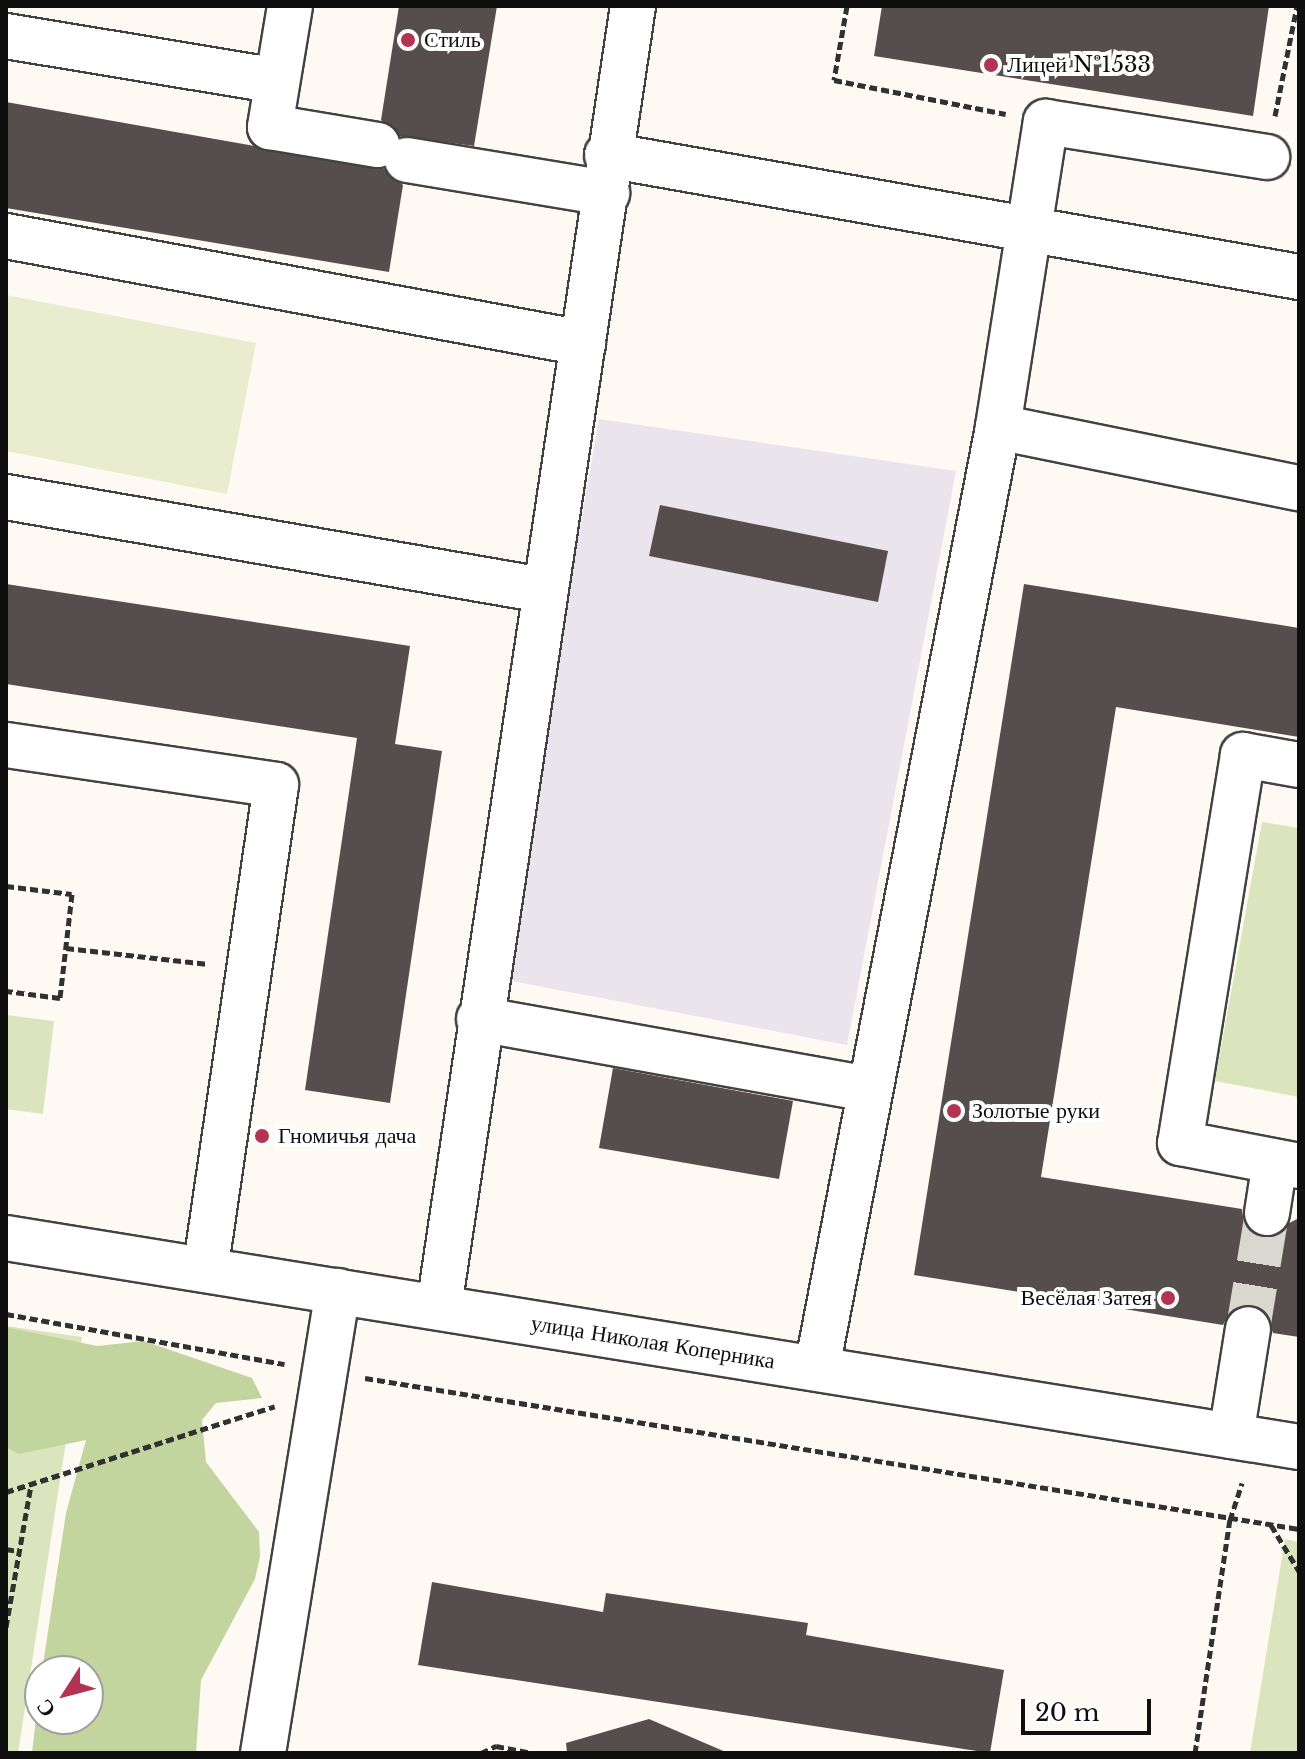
<!DOCTYPE html>
<meta charset="utf-8">
<style>
body{margin:0}
#map{position:relative;width:1305px;height:1759px;overflow:hidden;background:#fef9f2;font-family:"Libre Baskerville",serif}
div>[style]{position:absolute}
.industrial>*{inset:0;background:#eae4ec}
.green>*{inset:0;background:#dae5be}
.forest>*{inset:0;background:#c2d59f}
.pitch>*{inset:0;background:#e9edcf}
.building>*{inset:0;background:#564e4c}
.minor-tunnel>*{height:44px;margin-top:-22px;transform-origin:0;background:repeating-linear-gradient(90deg,#dad6d0 0 44px,transparent 0 66px)}
.path>*{height:5px;margin-top:-2.5px;transform-origin:0;background:repeating-linear-gradient(90deg,#313131 0 8px,transparent 0 12px)}
.roads{filter:drop-shadow(2px 0 #424242) drop-shadow(-2px 0 #424242) drop-shadow(0 2px #424242) drop-shadow(0 -2px #424242)}
.minor>*{height:44px;margin:-22px;padding:0 22px;transform-origin:22px;border-radius:22px;background:#fff}
.dots>*{width:22px;height:22px;translate:-50% -50%;box-sizing:border-box;border:4px solid #fff;border-radius:50%}
span{translate:-50% -50%;white-space:nowrap;text-align:center;line-height:1.15;-webkit-text-stroke:8px #fff;paint-order:stroke}
.poi-label{font-size:22px;color:#0f0f0f}
.left{translate:0 -50%;text-align:left}
.right{translate:-100% -50%;text-align:right}
.street-label{font-size:22px;color:#0f0f0f}
.frame{position:absolute;inset:0;border:8px solid #0f0f0f;pointer-events:none}
.north{position:absolute;left:24px;top:1655px;width:80px;height:80px;box-sizing:border-box;background:#fff;border:2px solid #9f9f9f;border-radius:50%;rotate:234deg;font-size:22px;font-weight:700;line-height:32px;text-align:center;color:#0f0f0f}
.north::after{content:'';display:block;margin:auto;width:28px;height:36px;background:#b23452;clip-path:polygon(50% 0,100% 100%,50% 72%,0 100%)}
.scale{position:absolute;left:1021px;top:1699px;width:130px;height:36px;box-sizing:border-box;border:4px solid #0f0f0f;border-top:0;padding-left:10px;font-size:24px;line-height:28px;white-space:nowrap;color:#0f0f0f;-webkit-text-stroke:6px #fff;paint-order:stroke}
</style>
<div id="map">
<div class="industrial">
<i style="clip-path:polygon(599px 419px,956px 471px,847px 1045px,501px 979px)"></i>
</div>
<div class="green">
<i style="clip-path:polygon(1262px 822px,1299px 828px,1299px 1097px,1215px 1081px)"></i>
<i style="clip-path:polygon(6px 1015px,54px 1021px,43px 1114px,6px 1109px)"></i>
<i style="clip-path:polygon(6px 1326px,82px 1337px,18px 1753px,6px 1753px)"></i>
<i style="clip-path:polygon(1285px 1539px,1299px 1542px,1299px 1753px,1250px 1753px)"></i>
</div>
<div class="forest">
<i style="clip-path:polygon(6px 1327px,97px 1346px,144px 1341px,252px 1378px,262px 1398px,216px 1403px,202px 1420px,206px 1462px,259px 1532px,260px 1556px,255px 1579px,201px 1680px,196px 1753px,32px 1753px,40px 1683px,40px 1719px,88px 1719px,88px 1671px,42px 1671px,66px 1513px,86px 1440px,19px 1454px,6px 1447px)"></i>
</div>
<div class="pitch">
<i style="clip-path:polygon(6px 295px,256px 343px,227px 494px,6px 451px)"></i>
</div>
<div class="building">
<i style="clip-path:polygon(399px 6px,497px 6px,474px 146px,400px 136px,381px 120px)"></i>
<i style="clip-path:polygon(882px 6px,1269px 6px,1253px 116px,874px 56px)"></i>
<i style="clip-path:polygon(6px 102px,384px 169px,403px 185px,389px 272px,6px 208px)"></i>
<i style="clip-path:polygon(660px 505px,888px 551px,878px 602px,649px 556px)"></i>
<i style="clip-path:polygon(6px 584px,410px 646px,395px 744px,442px 751px,390px 1103px,305px 1090px,357px 738px,6px 684px)"></i>
<i style="clip-path:polygon(1024px 584px,1299px 628px,1299px 737px,1116px 707px,1041px 1177px,1242px 1209px,1244px 1223px,1262px 1237px,1299px 1218px,1299px 1337px,1273px 1333px,1264px 1310px,1251px 1304px,1229px 1313px,1223px 1325px,914px 1275px)"></i>
<i style="clip-path:polygon(613px 1068px,793px 1101px,779px 1179px,599px 1148px)"></i>
<i style="clip-path:polygon(432px 1582px,603px 1612px,606px 1593px,808px 1623px,806px 1635px,1004px 1670px,990px 1753px,418px 1665px)"></i>
<i style="clip-path:polygon(649px 1719px,728px 1753px,567px 1753px,566px 1743px)"></i>
</div>
<div class="minor-tunnel">
<i style="left:1248px;top:1329px;width:118px;rotate:-80.7deg"></i>
</div>
<div class="path">
<i style="left:847px;top:6px;width:75px;rotate:100deg"></i>
<i style="left:834px;top:80px;width:175px;rotate:11.2deg"></i>
<i style="left:1275px;top:116px;width:112px;rotate:-78.7deg"></i>
<i style="left:6px;top:886px;width:66px;rotate:6.9deg"></i>
<i style="left:72px;top:894px;width:105px;rotate:96.6deg"></i>
<i style="left:60px;top:998px;width:54px;rotate:-172.6deg"></i>
<i style="left:66px;top:948px;width:143px;rotate:6.4deg"></i>
<i style="left:6px;top:1314px;width:283px;rotate:10.2deg"></i>
<i style="left:365px;top:1378px;width:946px;rotate:9.18deg"></i>
<i style="left:6px;top:1492px;width:282px;rotate:-17.7deg"></i>
<i style="left:1271px;top:1525px;width:54px;rotate:58.7deg"></i>
<i style="left:6px;top:1549px;width:11px;rotate:10deg"></i>
<i style="left:6px;top:1627px;width:144px;rotate:-80deg"></i>
<i style="left:481px;top:1753px;width:17px;rotate:-25deg"></i>
<i style="left:496px;top:1746px;width:38px;rotate:11deg"></i>
<i style="left:1195px;top:1753px;width:236px;rotate:-81.5deg"></i>
<i style="left:1230px;top:1520px;width:39px;rotate:-72deg"></i>
</div>
<div class="roads">
<div class="minor">
<i style="left:290px;top:6px;width:123px;rotate:99.4deg"></i>
<i style="left:270px;top:127px;width:109px;rotate:9.5deg"></i>
<i style="left:6px;top:36px;width:275px;rotate:9.4deg"></i>
<i style="left:607px;top:155px;width:703px;rotate:10deg"></i>
<i style="left:407px;top:160px;width:203px;rotate:9.4deg"></i>
<i style="left:6px;top:236px;width:587px;rotate:10.51deg"></i>
<i style="left:998px;top:427px;width:307px;rotate:11.5deg"></i>
<i style="left:6px;top:497px;width:545px;rotate:9.83deg"></i>
<i style="left:6px;top:745px;width:273px;rotate:8.4deg"></i>
<i style="left:276px;top:785px;width:490px;rotate:98.3deg"></i>
<i style="left:1299px;top:765px;width:57px;rotate:-169.9deg"></i>
<i style="left:1243px;top:755px;width:393px;rotate:99.2deg"></i>
<i style="left:1180px;top:1143px;width:121px;rotate:10.9deg"></i>
<i style="left:479px;top:1019px;width:396px;rotate:10.2deg"></i>
<i style="left:1267px;top:1213px;width:52px;rotate:-81.1deg"></i>
<i style="left:6px;top:1238px;width:1310px;rotate:9.18deg"></i>
<i style="left:439px;top:1307px;width:1315px;rotate:-81.52deg"></i>
<i style="left:817px;top:1368px;width:958px;rotate:-79.11deg"></i>
<i style="left:998px;top:427px;width:309px;rotate:-81.1deg"></i>
<i style="left:1046px;top:122px;width:224px;rotate:9deg"></i>
<i style="left:1231px;top:1436px;width:108px;rotate:-81deg"></i>
<i style="left:263px;top:1753px;width:468px;rotate:-80.8deg"></i>
</div>
</div>
<div class="dots">
<i style="left:408px;top:40px;background:#b23452"></i>
<i style="left:991px;top:65px;background:#b23452"></i>
<i style="left:954px;top:1111px;background:#b23452"></i>
<i style="left:262px;top:1136px;background:#b23452"></i>
<i style="left:1168px;top:1298px;background:#b23452"></i>
</div>
<div class="poi-label">
<span class="left" style="left:424px;top:40px">Стиль</span>
<span class="left" style="left:1007px;top:65px">Лицей №1533</span>
<span class="left" style="left:972px;top:1111px">Золотые руки</span>
<span class="left" style="left:278px;top:1136px">Гномичья дача</span>
<span class="right" style="left:1152px;top:1298px">Весёлая Затея</span>
</div>
<div class="street-label">
<span style="left:653px;top:1342px;rotate:9deg">улица Николая Коперника</span>
</div>
<div class="frame"></div>
<div class="north">С</div>
<div class="scale">20 m</div>
</div>
